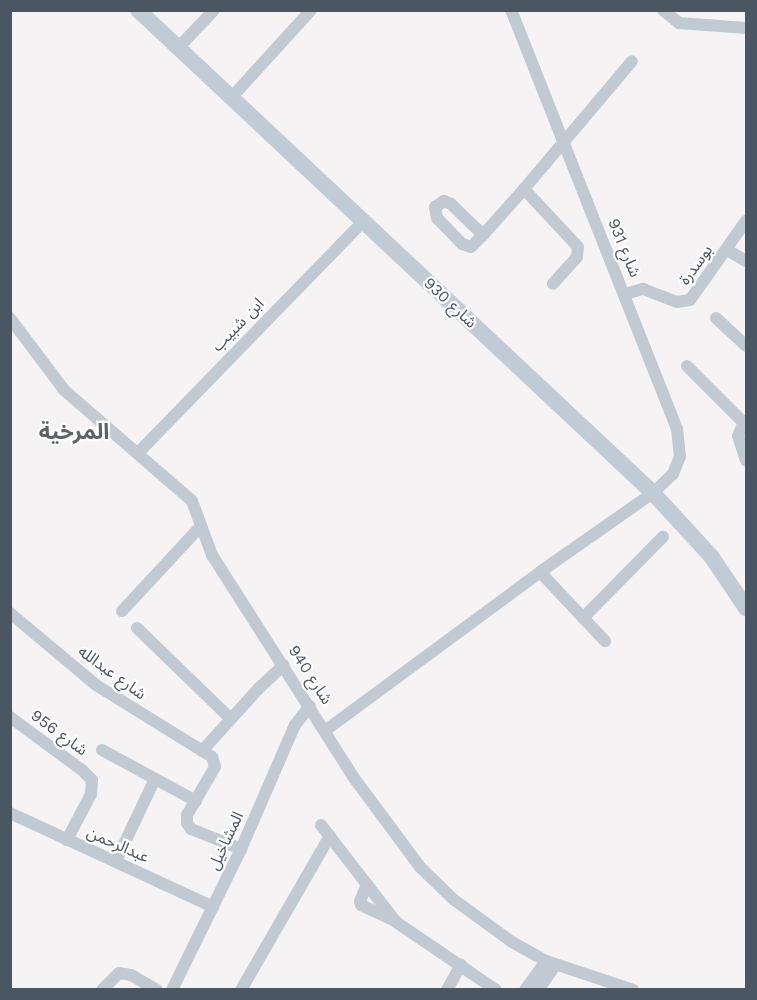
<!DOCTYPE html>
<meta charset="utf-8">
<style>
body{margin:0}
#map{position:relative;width:757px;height:1000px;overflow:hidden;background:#f5f3f3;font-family:"Work Sans","Noto Sans Arabic",sans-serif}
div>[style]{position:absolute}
.street>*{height:12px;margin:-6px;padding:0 6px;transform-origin:6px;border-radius:6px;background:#c1cad2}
.secondary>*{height:16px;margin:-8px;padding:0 8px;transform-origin:8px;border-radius:8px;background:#c1cbd6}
span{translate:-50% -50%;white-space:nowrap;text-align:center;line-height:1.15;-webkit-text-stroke:4.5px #fff;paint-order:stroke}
.street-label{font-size:16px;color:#4a5661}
.district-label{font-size:22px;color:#5f6368;font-weight:700}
.frame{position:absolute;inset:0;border:12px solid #4a5661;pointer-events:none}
</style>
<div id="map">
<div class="street">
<i style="left:663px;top:10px;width:21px;rotate:39deg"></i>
<i style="left:679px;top:23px;width:67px;rotate:4.3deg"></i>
<i style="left:178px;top:48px;width:52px;rotate:-46.5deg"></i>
<i style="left:231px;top:98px;width:119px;rotate:-47.7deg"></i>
<i style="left:524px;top:189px;width:79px;rotate:47deg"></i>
<i style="left:578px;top:247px;width:10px;rotate:96deg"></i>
<i style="left:577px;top:257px;width:36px;rotate:132deg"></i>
<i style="left:483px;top:235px;width:45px;rotate:-135.9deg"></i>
<i style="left:451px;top:204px;width:8px;rotate:-157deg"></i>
<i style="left:444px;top:201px;width:11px;rotate:146deg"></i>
<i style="left:435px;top:207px;width:11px;rotate:80deg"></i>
<i style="left:437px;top:218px;width:36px;rotate:46deg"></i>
<i style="left:462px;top:244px;width:9px;rotate:18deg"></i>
<i style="left:471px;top:247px;width:17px;rotate:-45deg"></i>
<i style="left:483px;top:235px;width:62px;rotate:-48.3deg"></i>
<i style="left:524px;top:189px;width:167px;rotate:-49.8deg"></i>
<i style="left:727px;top:250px;width:22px;rotate:30deg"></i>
<i style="left:625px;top:294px;width:19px;rotate:-16deg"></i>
<i style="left:643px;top:289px;width:36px;rotate:21deg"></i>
<i style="left:677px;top:302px;width:13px;rotate:-9deg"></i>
<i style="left:690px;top:300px;width:97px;rotate:-54.7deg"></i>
<i style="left:10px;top:318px;width:90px;rotate:53.1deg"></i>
<i style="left:64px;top:390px;width:169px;rotate:40.9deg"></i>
<i style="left:192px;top:501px;width:58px;rotate:69.7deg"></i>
<i style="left:212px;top:555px;width:264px;rotate:57.5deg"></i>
<i style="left:354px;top:778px;width:111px;rotate:53.4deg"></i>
<i style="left:420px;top:867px;width:46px;rotate:44.1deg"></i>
<i style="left:453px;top:899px;width:73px;rotate:36.1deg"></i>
<i style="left:512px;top:942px;width:39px;rotate:29deg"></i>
<i style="left:546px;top:961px;width:92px;rotate:18.4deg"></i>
<i style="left:716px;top:318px;width:41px;rotate:43deg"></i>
<i style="left:687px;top:366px;width:83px;rotate:45deg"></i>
<i style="left:744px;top:422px;width:15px;rotate:113deg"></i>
<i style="left:738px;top:436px;width:26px;rotate:72deg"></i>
<i style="left:138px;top:453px;width:322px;rotate:-45.8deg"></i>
<i style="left:540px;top:572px;width:95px;rotate:46.7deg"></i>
<i style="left:122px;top:611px;width:115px;rotate:-47.1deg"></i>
<i style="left:10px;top:613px;width:112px;rotate:39.9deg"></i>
<i style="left:96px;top:685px;width:137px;rotate:31.8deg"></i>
<i style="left:212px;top:757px;width:10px;rotate:73deg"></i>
<i style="left:215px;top:767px;width:56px;rotate:120.3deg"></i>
<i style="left:187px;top:815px;width:8px;rotate:90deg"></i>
<i style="left:187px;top:823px;width:7px;rotate:56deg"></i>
<i style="left:191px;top:829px;width:54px;rotate:21.8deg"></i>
<i style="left:583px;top:618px;width:114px;rotate:-45.4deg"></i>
<i style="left:137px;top:628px;width:129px;rotate:44.1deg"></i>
<i style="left:10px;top:717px;width:89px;rotate:36.4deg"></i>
<i style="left:82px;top:770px;width:14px;rotate:45deg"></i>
<i style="left:92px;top:780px;width:14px;rotate:94deg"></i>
<i style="left:91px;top:794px;width:52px;rotate:117.6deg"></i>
<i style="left:326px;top:730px;width:266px;rotate:-36.4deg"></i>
<i style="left:540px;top:572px;width:138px;rotate:-35deg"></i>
<i style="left:653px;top:493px;width:28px;rotate:-44deg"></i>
<i style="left:673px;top:474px;width:18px;rotate:-68deg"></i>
<i style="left:680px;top:457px;width:28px;rotate:-96deg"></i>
<i style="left:677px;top:429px;width:451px;rotate:-111.6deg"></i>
<i style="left:102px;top:750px;width:107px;rotate:28.5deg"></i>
<i style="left:202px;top:751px;width:84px;rotate:-47.9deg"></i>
<i style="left:258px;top:689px;width:35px;rotate:-43deg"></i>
<i style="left:10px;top:813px;width:224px;rotate:24.8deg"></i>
<i style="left:321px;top:825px;width:123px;rotate:52.3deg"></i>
<i style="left:396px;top:922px;width:121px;rotate:34.2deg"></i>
<i style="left:116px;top:861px;width:91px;rotate:-64.6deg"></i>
<i style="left:367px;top:884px;width:18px;rotate:112deg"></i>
<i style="left:360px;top:901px;width:4px;rotate:76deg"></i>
<i style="left:361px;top:905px;width:38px;rotate:25deg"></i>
<i style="left:102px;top:990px;width:24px;rotate:-45deg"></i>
<i style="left:119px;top:973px;width:12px;rotate:9deg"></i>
<i style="left:131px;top:975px;width:30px;rotate:30deg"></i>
<i style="left:172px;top:990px;width:157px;rotate:-63.9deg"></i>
<i style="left:241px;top:849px;width:135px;rotate:-66.5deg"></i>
<i style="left:295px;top:725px;width:24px;rotate:-52deg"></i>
<i style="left:241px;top:990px;width:178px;rotate:-60deg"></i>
<i style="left:447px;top:990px;width:29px;rotate:-61deg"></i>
<i style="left:525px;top:990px;width:36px;rotate:-54deg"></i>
<i style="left:538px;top:990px;width:29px;rotate:-55deg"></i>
</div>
<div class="secondary">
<i style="left:138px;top:10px;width:706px;rotate:43.16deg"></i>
<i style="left:653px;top:493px;width:86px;rotate:47.4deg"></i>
<i style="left:711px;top:556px;width:63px;rotate:56.1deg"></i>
</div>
<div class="street-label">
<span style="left:624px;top:248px;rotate:68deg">شارع 931</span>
<span style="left:696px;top:265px;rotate:-54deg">بوسدرة</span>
<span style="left:450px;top:303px;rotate:43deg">شارع 930</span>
<span style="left:238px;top:325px;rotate:-46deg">ابن شبيب</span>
<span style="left:112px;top:673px;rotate:36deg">شارع عبدالله</span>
<span style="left:310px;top:675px;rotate:57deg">شارع 940</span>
<span style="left:59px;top:733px;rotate:36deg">شارع 956</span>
<span style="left:226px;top:841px;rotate:-65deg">المشاخيل</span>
<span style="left:118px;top:845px;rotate:24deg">عبدالرحمن</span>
</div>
<div class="district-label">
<span style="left:74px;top:432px">المرخية</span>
</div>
<div class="frame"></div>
</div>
